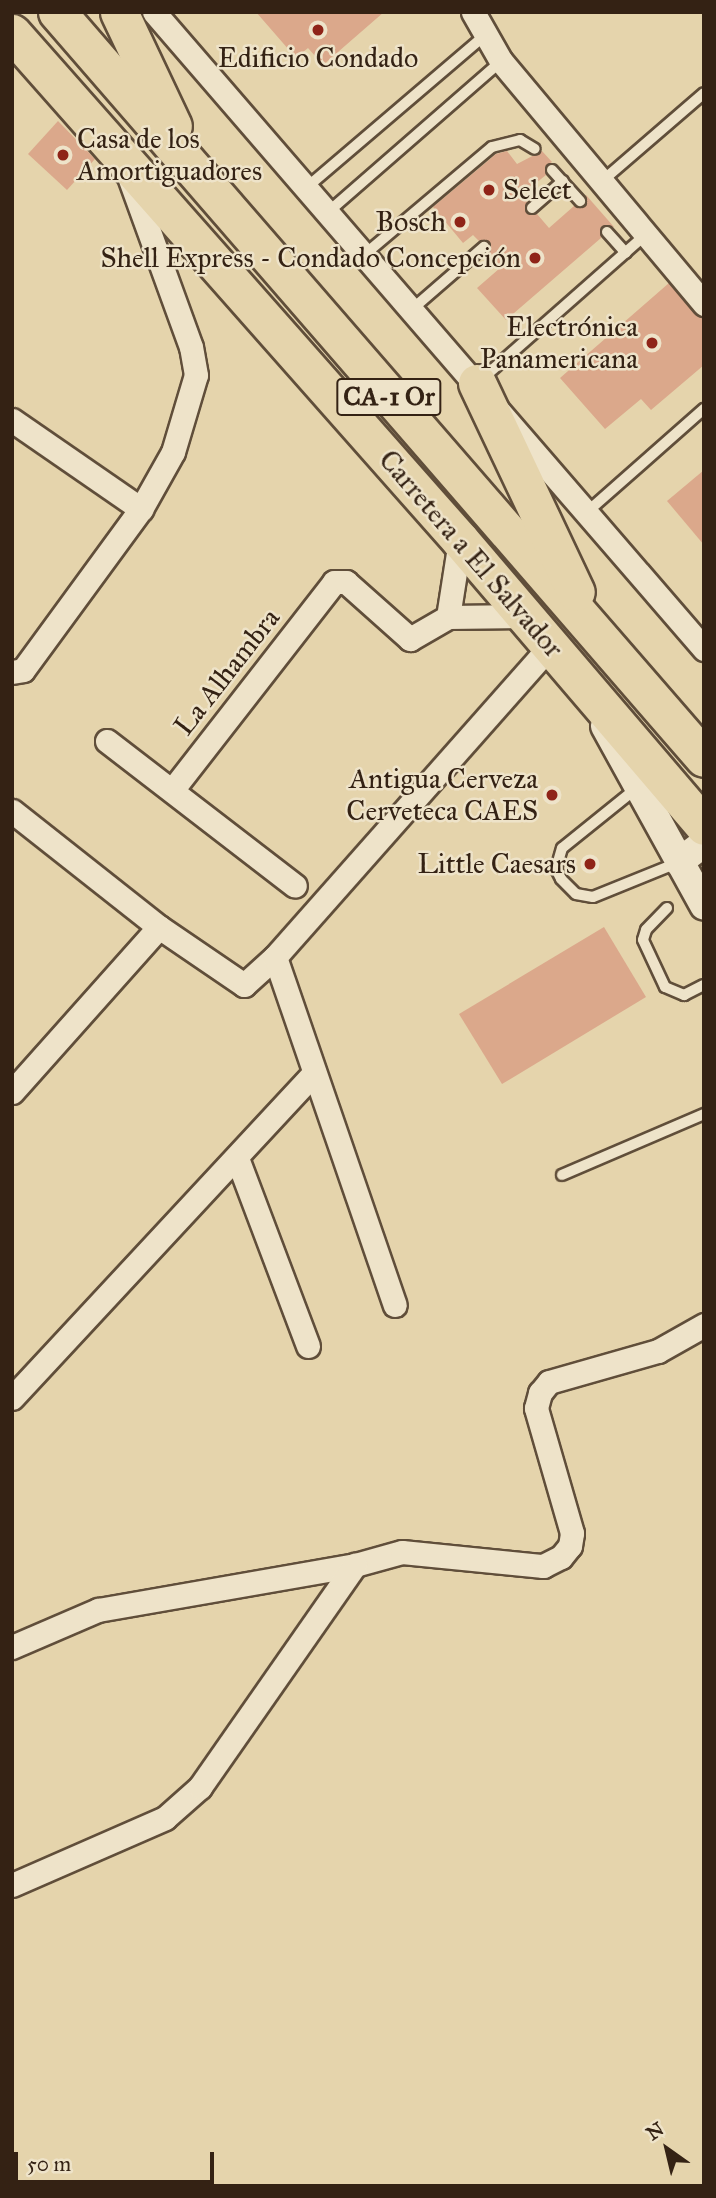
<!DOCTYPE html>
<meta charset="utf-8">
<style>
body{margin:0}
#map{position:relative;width:716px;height:2198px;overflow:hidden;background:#e5d4ac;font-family:"IM FELL Great Primer",serif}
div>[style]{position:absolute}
.building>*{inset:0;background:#dba88b}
.roads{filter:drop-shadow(2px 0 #604e3a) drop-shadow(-2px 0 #604e3a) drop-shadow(0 2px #604e3a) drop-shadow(0 -2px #604e3a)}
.service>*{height:10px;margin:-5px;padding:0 5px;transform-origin:5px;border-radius:5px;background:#eee3c9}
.minor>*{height:23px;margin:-11.5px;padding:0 11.5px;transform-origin:11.5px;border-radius:11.5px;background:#eee3c9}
.tertiary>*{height:28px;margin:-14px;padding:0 14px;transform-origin:14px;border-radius:14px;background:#eee3c9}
.trunk>*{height:37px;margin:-18.5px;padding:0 18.5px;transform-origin:18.5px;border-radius:18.5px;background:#e5d4ac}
.dots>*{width:19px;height:19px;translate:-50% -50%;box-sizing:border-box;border:4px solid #eee3c9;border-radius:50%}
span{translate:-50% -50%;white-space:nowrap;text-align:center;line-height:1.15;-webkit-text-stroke:5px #eee3c9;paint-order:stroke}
.shield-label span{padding:2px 5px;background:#eee3c9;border:2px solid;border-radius:5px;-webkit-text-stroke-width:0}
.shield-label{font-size:26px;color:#342214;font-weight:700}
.poi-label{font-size:28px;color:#342214}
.left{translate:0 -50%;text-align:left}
.right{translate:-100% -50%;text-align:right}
.street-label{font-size:28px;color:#342214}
.frame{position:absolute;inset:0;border:14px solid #342214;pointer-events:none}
.north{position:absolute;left:632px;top:2114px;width:70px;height:70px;-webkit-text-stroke:5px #eee3c9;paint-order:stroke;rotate:326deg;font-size:19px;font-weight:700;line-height:28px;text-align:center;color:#342214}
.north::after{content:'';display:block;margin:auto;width:24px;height:32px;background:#342214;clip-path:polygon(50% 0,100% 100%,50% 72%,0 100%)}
.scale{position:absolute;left:14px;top:2152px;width:200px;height:32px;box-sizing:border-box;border:4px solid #342214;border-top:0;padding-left:9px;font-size:21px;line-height:24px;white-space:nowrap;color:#342214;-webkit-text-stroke:5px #eee3c9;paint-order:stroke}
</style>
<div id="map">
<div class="building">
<i style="clip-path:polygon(256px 12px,384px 12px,323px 65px,308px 48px,296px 58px)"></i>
<i style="clip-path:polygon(58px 121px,95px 159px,67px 190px,28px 154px)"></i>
<i style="clip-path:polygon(507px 151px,517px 164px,542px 151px,552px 162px,545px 167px,546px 175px,521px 195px,527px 202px,527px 214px,537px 214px,549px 228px,574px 206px,585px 207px,586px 195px,614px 227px,602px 226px,601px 238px,506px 320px,477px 288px,500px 268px,489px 253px,490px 242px,479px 241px,473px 235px,463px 243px,433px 207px,496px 154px)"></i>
<i style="clip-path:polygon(669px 283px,704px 321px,704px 365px,651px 410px,641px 399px,605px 429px,560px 378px)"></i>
<i style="clip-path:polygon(704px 470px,704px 545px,667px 501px)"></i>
<i style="clip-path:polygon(604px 927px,646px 997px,502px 1084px,459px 1014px)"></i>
</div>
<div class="roads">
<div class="service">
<i style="left:552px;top:170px;width:42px;rotate:47.9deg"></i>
<i style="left:601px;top:182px;width:136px;rotate:-40.8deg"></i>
<i style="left:306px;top:188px;width:233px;rotate:-40.5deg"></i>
<i style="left:532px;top:208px;width:41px;rotate:-41.1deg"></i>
<i style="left:327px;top:213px;width:231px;rotate:-41.1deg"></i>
<i style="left:607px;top:232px;width:28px;rotate:48deg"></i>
<i style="left:364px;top:255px;width:167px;rotate:-40.2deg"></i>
<i style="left:492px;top:147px;width:29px;rotate:-14deg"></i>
<i style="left:520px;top:140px;width:17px;rotate:31deg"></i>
<i style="left:410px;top:311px;width:98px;rotate:-40.9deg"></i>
<i style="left:482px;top:379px;width:216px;rotate:-41.4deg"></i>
<i style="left:587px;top:512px;width:156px;rotate:-41.4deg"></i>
<i style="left:638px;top:787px;width:97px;rotate:141.2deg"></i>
<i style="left:562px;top:848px;width:22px;rotate:106deg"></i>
<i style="left:556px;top:869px;width:11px;rotate:63deg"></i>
<i style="left:561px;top:879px;width:21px;rotate:45deg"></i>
<i style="left:576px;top:894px;width:17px;rotate:10deg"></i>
<i style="left:593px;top:897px;width:93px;rotate:-22.1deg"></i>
<i style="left:667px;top:908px;width:30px;rotate:134deg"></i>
<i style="left:646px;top:930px;width:10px;rotate:107deg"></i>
<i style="left:643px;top:940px;width:52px;rotate:64.9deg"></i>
<i style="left:665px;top:987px;width:21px;rotate:23deg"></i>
<i style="left:684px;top:995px;width:22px;rotate:-27deg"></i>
<i style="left:562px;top:1175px;width:155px;rotate:-23.2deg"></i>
</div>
<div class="minor">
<i style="left:154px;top:12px;width:842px;rotate:49.19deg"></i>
<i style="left:473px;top:12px;width:56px;rotate:60.3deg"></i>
<i style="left:501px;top:61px;width:317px;rotate:50.1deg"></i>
<i style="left:12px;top:420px;width:157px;rotate:34.6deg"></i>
<i style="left:448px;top:617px;width:78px;rotate:-81.1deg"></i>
<i style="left:12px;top:672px;width:11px;rotate:-10deg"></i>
<i style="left:23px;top:670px;width:200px;rotate:-53.8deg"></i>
<i style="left:141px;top:509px;width:65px;rotate:-60.7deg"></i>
<i style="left:173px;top:452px;width:80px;rotate:-73.4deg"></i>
<i style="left:196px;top:375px;width:28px;rotate:-100deg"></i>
<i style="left:191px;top:347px;width:179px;rotate:-110deg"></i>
<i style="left:107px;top:741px;width:237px;rotate:37.6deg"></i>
<i style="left:173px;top:789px;width:262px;rotate:-52.1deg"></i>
<i style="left:334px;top:582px;width:12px"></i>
<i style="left:346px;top:582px;width:86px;rotate:41.7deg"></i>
<i style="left:410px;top:639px;width:44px;rotate:-30.1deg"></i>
<i style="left:448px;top:617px;width:77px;rotate:-0.7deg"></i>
<i style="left:12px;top:811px;width:187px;rotate:38.3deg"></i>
<i style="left:159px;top:927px;width:103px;rotate:34.3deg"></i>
<i style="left:244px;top:985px;width:42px;rotate:-42.1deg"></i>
<i style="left:275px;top:957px;width:415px;rotate:-48.5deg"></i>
<i style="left:275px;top:957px;width:368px;rotate:71deg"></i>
<i style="left:12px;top:1092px;width:221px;rotate:-48.3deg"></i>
<i style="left:237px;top:1158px;width:201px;rotate:69.3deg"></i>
<i style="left:12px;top:1398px;width:444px;rotate:-47.1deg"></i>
<i style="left:12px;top:1647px;width:94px;rotate:-23.3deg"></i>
<i style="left:98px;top:1610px;width:261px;rotate:-9.9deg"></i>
<i style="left:355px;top:1565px;width:49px;rotate:-15.5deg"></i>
<i style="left:402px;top:1552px;width:142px;rotate:5.7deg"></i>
<i style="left:543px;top:1566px;width:20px;rotate:-27deg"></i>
<i style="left:561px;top:1557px;width:14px;rotate:-51deg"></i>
<i style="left:570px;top:1546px;width:13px;rotate:-81deg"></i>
<i style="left:572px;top:1533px;width:130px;rotate:-106.1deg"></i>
<i style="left:536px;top:1408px;width:16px;rotate:-75deg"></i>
<i style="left:540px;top:1393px;width:14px;rotate:-51deg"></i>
<i style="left:549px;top:1382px;width:113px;rotate:-15.9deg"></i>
<i style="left:658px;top:1351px;width:53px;rotate:-29.5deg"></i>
<i style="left:12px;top:1885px;width:167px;rotate:-23.6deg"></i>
<i style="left:165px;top:1818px;width:47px;rotate:-41.5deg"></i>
<i style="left:200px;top:1787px;width:271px;rotate:-55.1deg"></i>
</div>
<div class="tertiary">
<i style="left:605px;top:726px;width:205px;rotate:61.1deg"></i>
<i style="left:679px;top:862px;width:31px;rotate:-37deg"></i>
</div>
<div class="trunk">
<i style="left:57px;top:12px;width:987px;rotate:49.07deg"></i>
<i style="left:119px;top:12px;width:126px;rotate:64.7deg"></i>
<i style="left:12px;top:33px;width:677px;rotate:48.54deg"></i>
<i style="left:460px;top:540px;width:376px;rotate:49.5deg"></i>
<i style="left:477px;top:383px;width:231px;rotate:64.7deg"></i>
</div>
</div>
<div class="dots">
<i style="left:318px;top:30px;background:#8f2418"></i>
<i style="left:63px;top:155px;background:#8f2418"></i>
<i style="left:489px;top:190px;background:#8f2418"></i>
<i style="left:460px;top:222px;background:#8f2418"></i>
<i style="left:535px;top:258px;background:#8f2418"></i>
<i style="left:652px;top:343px;background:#8f2418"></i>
<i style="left:552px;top:795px;background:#8f2418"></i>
<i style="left:590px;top:864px;background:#8f2418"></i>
</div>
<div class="shield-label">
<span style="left:389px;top:397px">CA-1 Or</span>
</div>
<div class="poi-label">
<span style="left:318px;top:58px">Edificio Condado</span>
<span class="left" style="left:77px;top:155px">Casa de los<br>Amortiguadores</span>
<span class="left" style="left:503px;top:190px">Select</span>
<span class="right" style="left:446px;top:222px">Bosch</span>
<span class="right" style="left:521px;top:258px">Shell Express - Condado Concepción</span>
<span class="right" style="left:638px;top:343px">Electrónica<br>Panamericana</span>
<span class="right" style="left:538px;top:795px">Antigua Cerveza<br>Cerveteca CAES</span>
<span class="right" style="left:576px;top:864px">Little Caesars</span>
</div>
<div class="street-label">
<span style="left:471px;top:554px;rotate:49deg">Carretera a El Salvador</span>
<span style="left:227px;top:672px;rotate:-52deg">La Alhambra</span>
</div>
<div class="frame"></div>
<div class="north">N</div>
<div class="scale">50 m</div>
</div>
